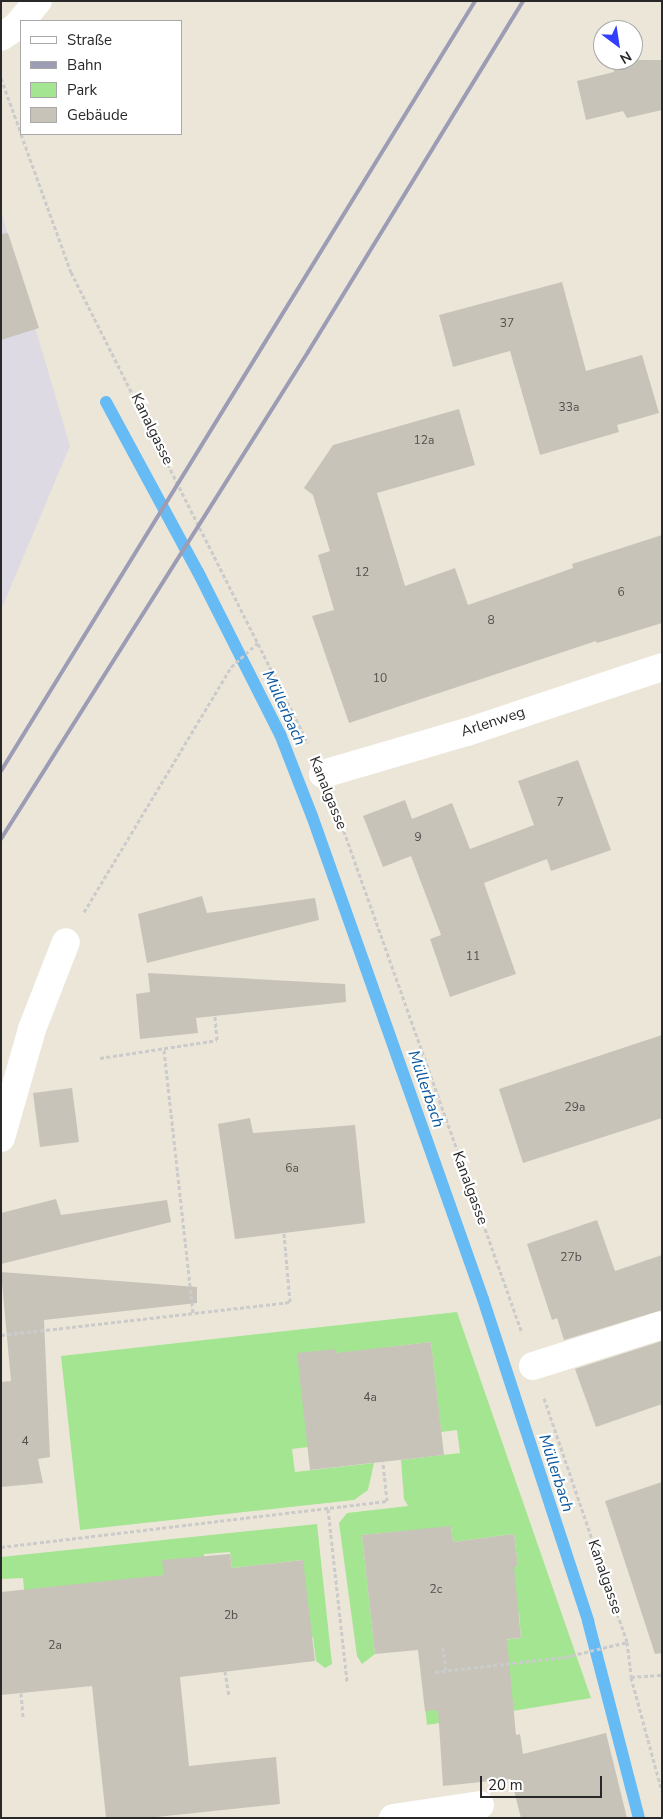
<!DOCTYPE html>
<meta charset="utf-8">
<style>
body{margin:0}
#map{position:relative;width:663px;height:1819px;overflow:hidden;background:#ece6d9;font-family:"Nunito Sans",sans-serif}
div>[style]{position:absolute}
.industrial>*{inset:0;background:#dedae3}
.green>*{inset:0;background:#a4e592}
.stream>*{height:12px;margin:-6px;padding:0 6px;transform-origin:6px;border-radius:6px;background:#66bbf4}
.building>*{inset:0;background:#c7c3b9}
.path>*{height:3px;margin-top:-1.5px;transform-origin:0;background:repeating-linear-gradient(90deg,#cbcbcb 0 4px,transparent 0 6.5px)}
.minor>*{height:28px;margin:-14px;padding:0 14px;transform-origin:14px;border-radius:14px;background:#fff}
.rail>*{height:4px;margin:-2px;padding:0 2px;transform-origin:2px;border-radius:2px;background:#9c9cb4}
span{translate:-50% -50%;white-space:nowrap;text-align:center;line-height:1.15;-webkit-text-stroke:4.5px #fff;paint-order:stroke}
.number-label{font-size:12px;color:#504f4c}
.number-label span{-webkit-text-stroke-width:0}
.street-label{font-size:15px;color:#282828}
.water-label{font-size:16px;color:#07569e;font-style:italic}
.frame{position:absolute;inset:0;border:2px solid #282828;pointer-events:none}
.legend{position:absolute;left:20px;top:20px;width:162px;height:115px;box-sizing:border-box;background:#fff;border:1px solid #a9a9a9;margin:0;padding:6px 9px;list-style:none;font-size:15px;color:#282828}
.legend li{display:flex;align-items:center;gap:10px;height:25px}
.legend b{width:25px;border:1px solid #a9a9a9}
.north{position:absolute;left:593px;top:20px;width:50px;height:50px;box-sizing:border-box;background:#fff;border:1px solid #a9a9a9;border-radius:50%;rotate:149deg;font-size:14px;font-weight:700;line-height:20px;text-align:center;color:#282828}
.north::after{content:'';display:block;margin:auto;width:18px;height:22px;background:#333eff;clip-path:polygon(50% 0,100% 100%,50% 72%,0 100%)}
.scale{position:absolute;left:480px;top:1776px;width:122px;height:22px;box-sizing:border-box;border:2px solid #282828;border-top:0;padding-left:6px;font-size:15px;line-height:18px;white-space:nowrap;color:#282828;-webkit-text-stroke:4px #fff;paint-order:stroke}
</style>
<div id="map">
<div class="industrial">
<i style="clip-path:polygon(1px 211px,70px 446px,1px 610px)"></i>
</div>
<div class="green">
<i style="clip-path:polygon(457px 1312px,591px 1698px,427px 1725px,423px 1688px,463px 1644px,521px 1638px,519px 1613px,506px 1614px,501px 1568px,518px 1566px,514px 1534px,453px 1542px,451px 1526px,406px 1547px,404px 1531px,362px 1535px,375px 1654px,362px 1664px,357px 1656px,339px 1523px,347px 1513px,408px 1506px,404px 1499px,401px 1460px,460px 1453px,457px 1430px,441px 1432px,431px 1342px,389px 1347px,337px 1366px,336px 1349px,308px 1447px,292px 1449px,295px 1472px,374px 1463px,368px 1490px,354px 1500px,80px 1530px,61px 1356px)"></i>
<i style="clip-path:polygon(317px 1524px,332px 1664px,325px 1668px,316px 1661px,313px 1637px,296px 1639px,302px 1560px,232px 1568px,230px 1552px,204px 1554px,205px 1571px,172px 1643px,104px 1582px,24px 1590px,23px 1578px,1px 1579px,1px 1557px)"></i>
</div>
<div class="stream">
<i style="left:106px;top:402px;width:193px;rotate:61.6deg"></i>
<i style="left:198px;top:572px;width:182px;rotate:63.2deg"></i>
<i style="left:280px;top:734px;width:88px;rotate:68.7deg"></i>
<i style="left:312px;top:816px;width:512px;rotate:70.5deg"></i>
<i style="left:483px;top:1299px;width:339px;rotate:71.9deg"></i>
<i style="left:588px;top:1621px;width:203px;rotate:75.5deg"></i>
</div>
<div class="building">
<i style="clip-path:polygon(611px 60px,662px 60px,662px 110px,627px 118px,623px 111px,586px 120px,577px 81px,614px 72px)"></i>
<i style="clip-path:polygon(8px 233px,39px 328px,1px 340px,1px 234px)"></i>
<i style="clip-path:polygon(562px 282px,586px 371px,642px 355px,659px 413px,617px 425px,619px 432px,540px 455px,510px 351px,453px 367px,439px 315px)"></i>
<i style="clip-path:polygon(459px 409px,475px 465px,377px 493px,405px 586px,455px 568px,468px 605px,573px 568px,572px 564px,662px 535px,662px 623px,597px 643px,596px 641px,349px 723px,312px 616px,334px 610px,318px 555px,330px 551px,313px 495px,304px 488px,333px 445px)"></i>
<i style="clip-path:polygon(578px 760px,611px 850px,551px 871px,547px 859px,484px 883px,516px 974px,450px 997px,430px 939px,441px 935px,411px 856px,383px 867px,363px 816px,405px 800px,412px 819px,452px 803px,470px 849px,534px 825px,518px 781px)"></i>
<i style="clip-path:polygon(202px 896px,207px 913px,315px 898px,319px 920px,147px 963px,138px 914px)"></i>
<i style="clip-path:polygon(148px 973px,345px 984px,346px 1002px,196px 1018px,198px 1033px,140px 1039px,136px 994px,150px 992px)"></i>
<i style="clip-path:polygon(662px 1035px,662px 1118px,523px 1163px,499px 1089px)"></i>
<i style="clip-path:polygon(72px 1088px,79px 1142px,40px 1147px,33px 1093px)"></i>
<i style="clip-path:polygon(250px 1118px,253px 1133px,355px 1125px,365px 1223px,235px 1239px,218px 1124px)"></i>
<i style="clip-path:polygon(56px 1199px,61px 1215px,167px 1200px,171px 1222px,1px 1264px,1px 1213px)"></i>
<i style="clip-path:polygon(597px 1220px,615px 1271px,662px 1255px,662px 1310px,564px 1340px,557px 1318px,552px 1320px,527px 1244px)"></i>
<i style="clip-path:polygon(1px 1272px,197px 1287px,197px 1303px,44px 1320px,50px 1457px,38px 1459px,43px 1483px,1px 1487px,1px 1382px,11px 1381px)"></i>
<i style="clip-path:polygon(662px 1341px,662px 1404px,596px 1427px,575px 1369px)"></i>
<i style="clip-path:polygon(431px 1342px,444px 1455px,310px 1470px,297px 1353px,336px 1349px,336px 1353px)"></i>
<i style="clip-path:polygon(662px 1482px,662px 1653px,655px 1654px,605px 1501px)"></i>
<i style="clip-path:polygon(451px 1526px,453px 1542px,514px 1534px,518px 1566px,514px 1567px,521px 1638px,507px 1639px,516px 1735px,520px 1734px,523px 1754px,606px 1733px,627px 1818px,521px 1818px,511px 1779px,443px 1786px,438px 1710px,425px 1711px,418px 1650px,375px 1654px,362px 1535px)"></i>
<i style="clip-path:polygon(230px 1554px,232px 1568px,303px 1560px,315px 1661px,180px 1677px,189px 1766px,276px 1757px,280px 1804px,147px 1818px,106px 1818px,92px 1686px,1px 1695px,1px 1592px,164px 1575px,162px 1560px)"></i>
</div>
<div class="path">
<i style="left:1px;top:78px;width:59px;rotate:70deg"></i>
<i style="left:21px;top:134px;width:147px;rotate:70.1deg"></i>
<i style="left:71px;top:272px;width:527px;rotate:63.29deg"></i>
<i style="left:335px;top:806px;width:559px;rotate:70.46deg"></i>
<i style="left:84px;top:912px;width:286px;rotate:-59deg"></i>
<i style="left:231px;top:667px;width:36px;rotate:-42deg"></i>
<i style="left:164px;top:1050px;width:265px;rotate:83.7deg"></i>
<i style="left:100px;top:1058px;width:118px;rotate:-8.7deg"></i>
<i style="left:217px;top:1040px;width:24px;rotate:-95deg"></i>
<i style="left:1px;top:1335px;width:291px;rotate:-6.5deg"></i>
<i style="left:290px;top:1302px;width:69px;rotate:-95deg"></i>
<i style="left:544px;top:1398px;width:258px;rotate:71.2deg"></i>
<i style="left:627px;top:1642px;width:35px;rotate:83deg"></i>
<i style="left:631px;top:1677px;width:119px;rotate:74.9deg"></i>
<i style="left:328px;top:1509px;width:174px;rotate:83.7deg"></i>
<i style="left:1px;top:1547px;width:389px;rotate:-6.8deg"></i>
<i style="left:387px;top:1501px;width:39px;rotate:-96deg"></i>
<i style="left:443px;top:1647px;width:24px;rotate:83deg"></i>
<i style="left:225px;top:1671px;width:25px;rotate:81deg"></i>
<i style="left:435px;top:1672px;width:131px;rotate:-6.6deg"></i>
<i style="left:565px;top:1657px;width:64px;rotate:-13.6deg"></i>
<i style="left:631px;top:1677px;width:31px;rotate:-4deg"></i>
<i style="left:21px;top:1693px;width:25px;rotate:85deg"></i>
</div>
<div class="minor">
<i style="left:1px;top:37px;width:18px;rotate:-34deg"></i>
<i style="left:16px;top:27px;width:34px;rotate:-50deg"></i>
<i style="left:323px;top:774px;width:150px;rotate:-16.3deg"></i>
<i style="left:467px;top:732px;width:206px;rotate:-18.4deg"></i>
<i style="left:1px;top:1138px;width:113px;rotate:-74.1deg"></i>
<i style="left:32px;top:1029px;width:93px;rotate:-68.7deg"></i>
<i style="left:533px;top:1366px;width:135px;rotate:-17.6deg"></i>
<i style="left:393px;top:1818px;width:88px;rotate:-8.5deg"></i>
</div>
<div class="rail">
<i style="left:1px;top:771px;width:904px;rotate:-58.38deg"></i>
<i style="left:1px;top:839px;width:576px;rotate:-57.77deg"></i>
<i style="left:308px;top:352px;width:412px;rotate:-58.5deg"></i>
</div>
<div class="number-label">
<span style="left:507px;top:324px">37</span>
<span style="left:569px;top:408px">33a</span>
<span style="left:424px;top:441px">12a</span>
<span style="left:362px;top:573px">12</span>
<span style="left:621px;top:593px">6</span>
<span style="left:491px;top:621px">8</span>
<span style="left:380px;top:679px">10</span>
<span style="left:560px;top:803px">7</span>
<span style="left:418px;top:838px">9</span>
<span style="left:473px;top:957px">11</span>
<span style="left:575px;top:1108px">29a</span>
<span style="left:292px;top:1169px">6a</span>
<span style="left:571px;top:1258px">27b</span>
<span style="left:370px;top:1398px">4a</span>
<span style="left:25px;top:1442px">4</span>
<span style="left:436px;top:1590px">2c</span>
<span style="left:231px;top:1616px">2b</span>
<span style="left:55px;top:1646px">2a</span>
</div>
<div class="street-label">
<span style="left:152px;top:429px;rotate:64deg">Kanalgasse</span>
<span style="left:493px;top:722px;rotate:-18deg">Arlenweg</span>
<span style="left:328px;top:793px;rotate:68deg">Kanalgasse</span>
<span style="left:470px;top:1188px;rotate:70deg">Kanalgasse</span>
<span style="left:605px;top:1577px;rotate:71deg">Kanalgasse</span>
</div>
<div class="water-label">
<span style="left:284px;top:708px;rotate:65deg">Müllerbach</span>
<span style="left:426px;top:1089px;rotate:71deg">Müllerbach</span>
<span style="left:556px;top:1473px;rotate:72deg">Müllerbach</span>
</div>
<div class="frame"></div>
<ul class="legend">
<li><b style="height:6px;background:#fff"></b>Straße</li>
<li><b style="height:6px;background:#9c9cb4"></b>Bahn</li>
<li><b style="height:14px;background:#a4e592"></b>Park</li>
<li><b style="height:14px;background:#c7c3b9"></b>Gebäude</li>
</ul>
<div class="north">N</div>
<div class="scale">20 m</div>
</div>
